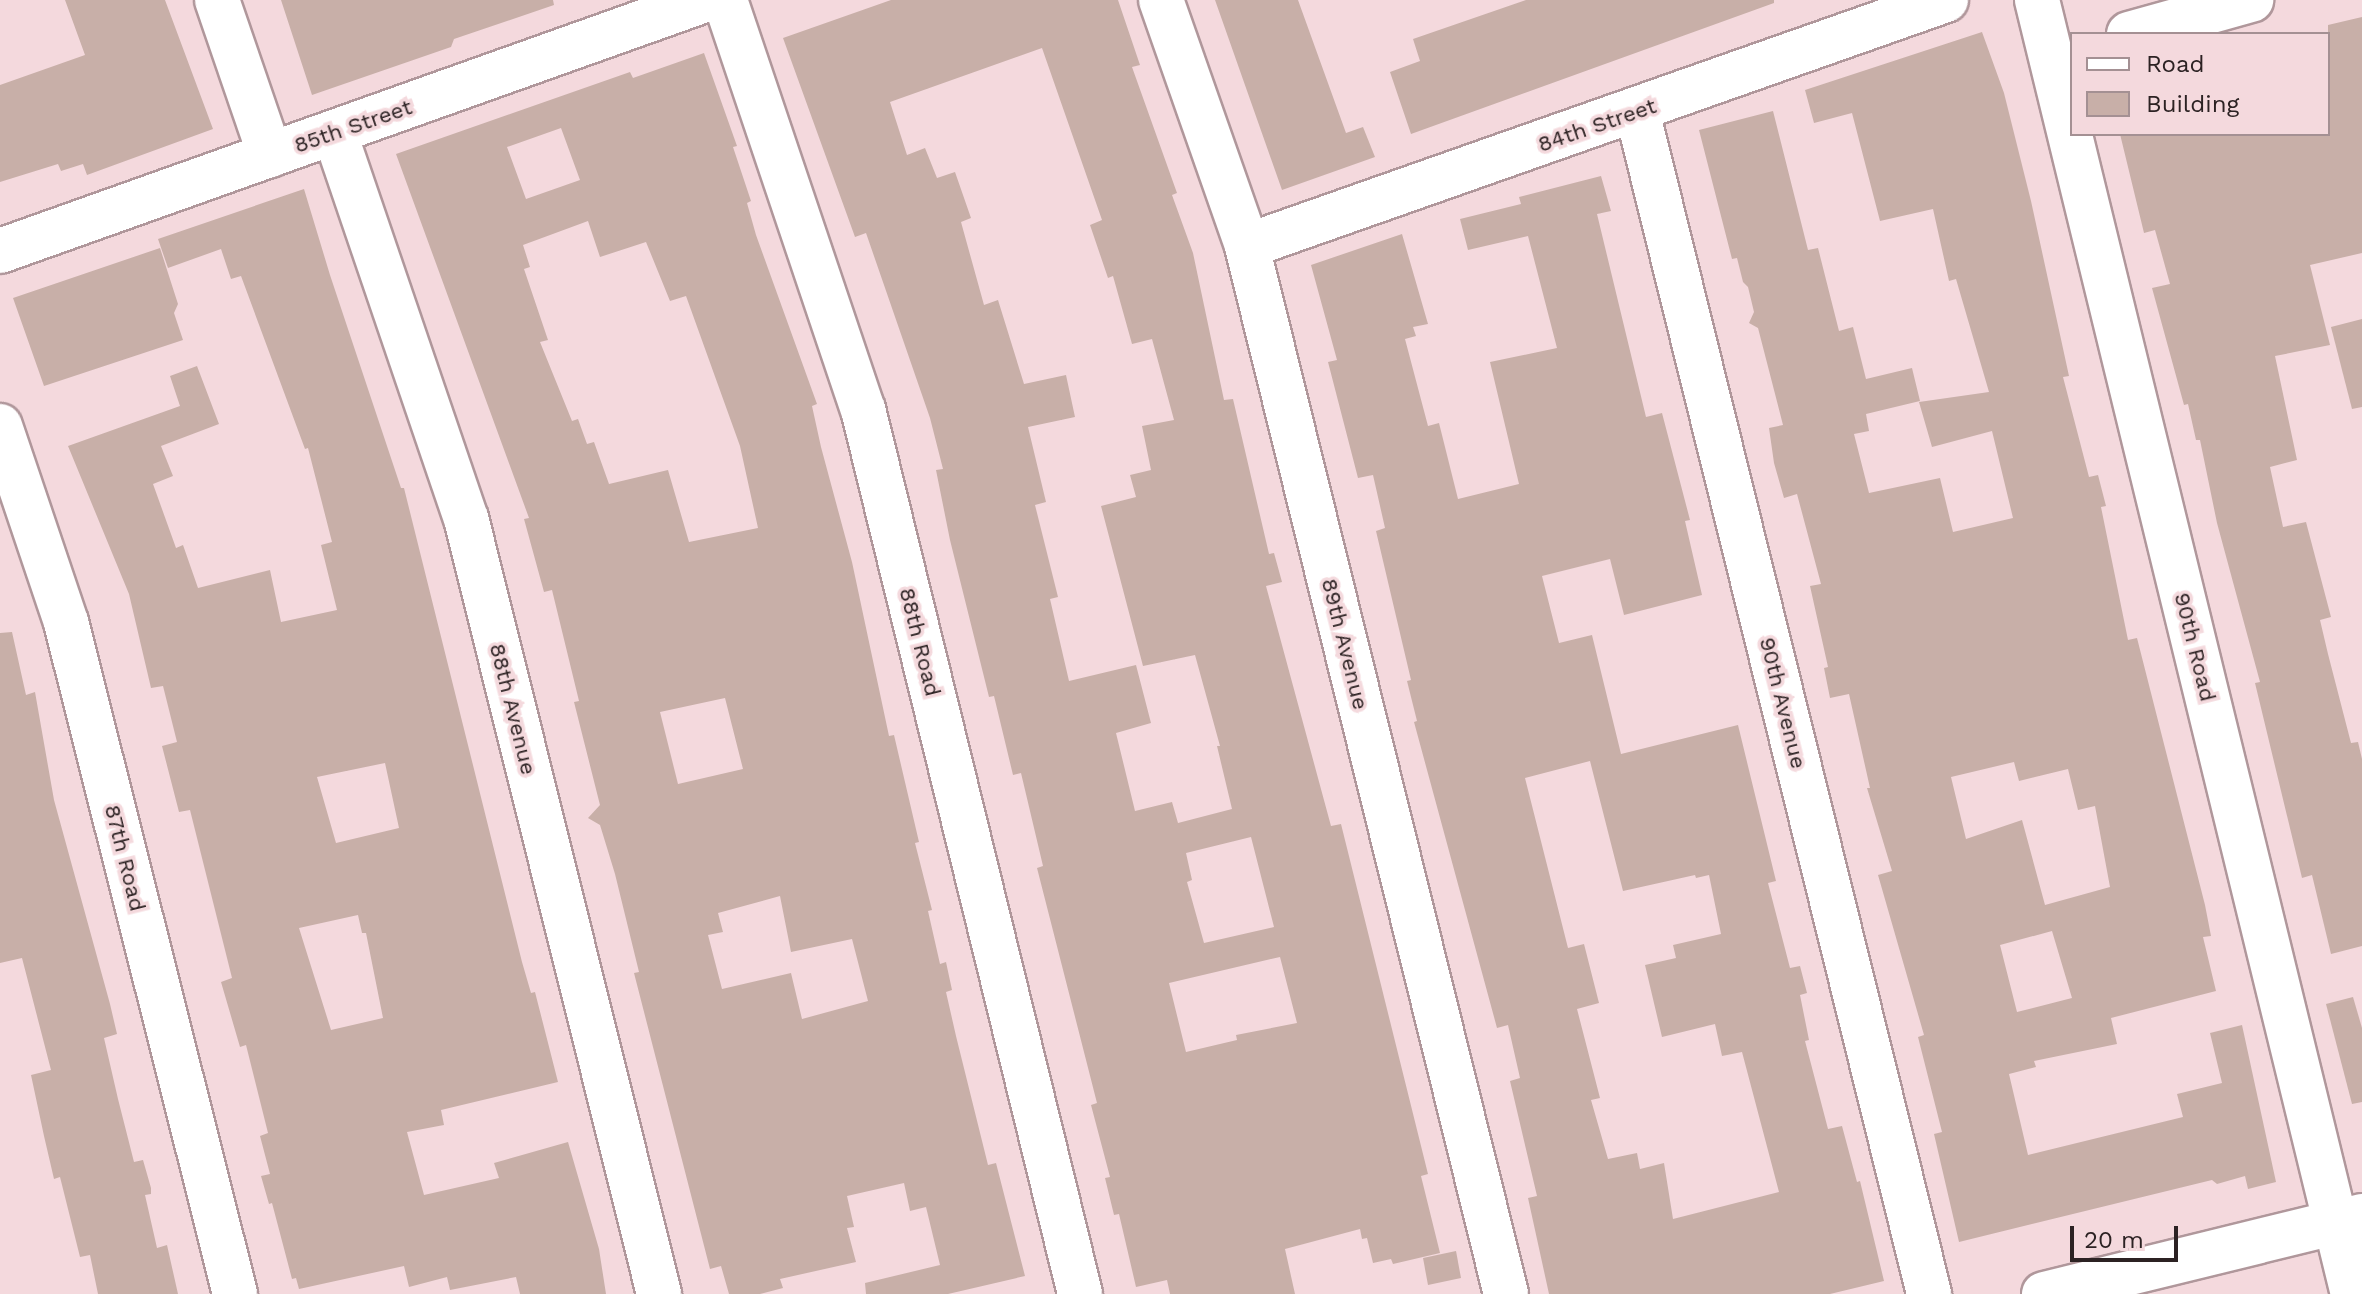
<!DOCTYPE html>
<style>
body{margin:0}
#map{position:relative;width:2362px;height:1294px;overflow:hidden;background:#f4d9dd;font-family:"Work Sans",sans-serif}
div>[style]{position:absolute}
.building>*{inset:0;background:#c8afa8}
.roads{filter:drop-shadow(2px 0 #b0979b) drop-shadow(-2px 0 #b0979b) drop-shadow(0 2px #b0979b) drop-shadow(0 -2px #b0979b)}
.minor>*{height:44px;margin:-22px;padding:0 22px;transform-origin:22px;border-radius:22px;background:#fff}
span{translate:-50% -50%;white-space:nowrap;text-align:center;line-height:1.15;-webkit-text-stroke:7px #f4d9dd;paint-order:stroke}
.street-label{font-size:22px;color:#2c2223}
.legend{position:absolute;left:2070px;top:32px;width:260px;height:104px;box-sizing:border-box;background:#f4d9dd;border:2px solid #a49093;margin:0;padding:10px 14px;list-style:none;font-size:24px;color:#2c2223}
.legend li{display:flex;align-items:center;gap:16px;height:40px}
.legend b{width:40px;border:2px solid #a49093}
.scale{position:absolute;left:2070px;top:1226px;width:108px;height:36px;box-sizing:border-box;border:4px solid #2c2223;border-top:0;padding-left:10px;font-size:24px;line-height:28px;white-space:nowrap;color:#2c2223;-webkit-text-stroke:6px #f4d9dd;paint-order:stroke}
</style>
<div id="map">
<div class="building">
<i style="clip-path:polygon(65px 0,165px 0,213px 129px,87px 175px,83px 164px,61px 171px,58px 164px,0 182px,0 85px,85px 55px)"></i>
<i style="clip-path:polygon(281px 0,553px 0,554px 5px,454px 39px,451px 47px,312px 95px)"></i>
<i style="clip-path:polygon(evenodd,891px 0,1118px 0,1140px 65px,1132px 67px,1177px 193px,1172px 195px,1193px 253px,1224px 400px,1233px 399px,1269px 554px,1274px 553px,1282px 582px,1266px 586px,1331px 826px,1341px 824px,1428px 1174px,1421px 1176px,1440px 1253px,1393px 1264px,1391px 1259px,1373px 1263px,1367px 1238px,1362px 1239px,1360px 1229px,1285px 1249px,1295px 1294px,1170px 1294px,1167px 1280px,1136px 1287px,1119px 1214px,1114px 1215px,1105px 1178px,1110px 1177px,1091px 1105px,1097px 1103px,1037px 868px,1043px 866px,1021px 773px,1013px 775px,994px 696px,989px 697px,950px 540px,936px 470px,943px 469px,930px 418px,866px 233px,855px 237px,783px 38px,891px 0,1042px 48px,1102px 220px,1090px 225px,1108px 278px,1113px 276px,1132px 344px,1152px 339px,1174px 420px,1142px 426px,1151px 470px,1130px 475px,1136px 497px,1101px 506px,1143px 666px,1195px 655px,1220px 746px,1217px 746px,1232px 809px,1178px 823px,1172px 802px,1135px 811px,1116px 733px,1151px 723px,1136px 665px,1069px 681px,1050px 599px,1058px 597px,1035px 505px,1046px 502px,1028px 427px,1075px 417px,1066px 375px,1024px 384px,998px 300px,984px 305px,961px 222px,971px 218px,955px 172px,937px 178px,925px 148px,907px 155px,890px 102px,1042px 48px,891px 0,1251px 837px,1274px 927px,1204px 943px,1187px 882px,1192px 880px,1186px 853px,1251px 837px,891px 0,1280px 957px,1297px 1023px,1236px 1035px,1237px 1040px,1186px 1052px,1169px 983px,1280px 957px)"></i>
<i style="clip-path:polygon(1215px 0,1298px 0,1346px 133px,1363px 127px,1375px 157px,1282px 190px)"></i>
<i style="clip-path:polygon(1526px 0,1774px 0,1774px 3px,1411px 134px,1390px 72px,1420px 61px,1413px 39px)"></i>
<i style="clip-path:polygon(2362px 17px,2362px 253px,2310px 265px,2330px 345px,2275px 356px,2297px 460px,2270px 467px,2283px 527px,2306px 522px,2331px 617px,2320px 620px,2328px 654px,2351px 743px,2358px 742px,2362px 759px,2362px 946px,2331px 954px,2312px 875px,2302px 878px,2255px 683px,2260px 682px,2217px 523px,2200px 440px,2196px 440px,2188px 404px,2184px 405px,2152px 288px,2170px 284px,2155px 230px,2144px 233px,2120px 134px,2328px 134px,2328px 25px)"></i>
<i style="clip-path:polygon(evenodd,1982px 32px,2004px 93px,2031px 201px,2069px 376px,2063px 377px,2089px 477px,2098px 475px,2106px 506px,2101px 507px,2128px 640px,2137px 638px,2205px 905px,2211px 936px,2203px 937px,2216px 991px,2111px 1018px,2117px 1044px,2034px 1061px,2036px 1067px,2009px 1074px,2028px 1155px,2183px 1117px,2177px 1094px,2222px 1083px,2210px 1033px,2242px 1025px,2276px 1182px,2248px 1189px,2245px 1176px,2217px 1184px,2212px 1180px,1959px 1242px,1934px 1134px,1942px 1132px,1918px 1037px,1924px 1035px,1878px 875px,1892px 871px,1867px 788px,1870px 788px,1849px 694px,1830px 698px,1824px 668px,1828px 667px,1810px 586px,1821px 584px,1797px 494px,1784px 498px,1774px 463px,1769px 428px,1783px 425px,1758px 328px,1749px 323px,1754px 312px,1748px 287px,1743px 282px,1737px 258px,1732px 259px,1699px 130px,1773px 111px,1808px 250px,1818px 248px,1839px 331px,1853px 327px,1866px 379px,1912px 368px,1920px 401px,1866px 414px,1869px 431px,1854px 434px,1869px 493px,1940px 478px,1953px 532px,2013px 518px,1992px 431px,1932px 447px,1919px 402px,1989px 392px,1956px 279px,1949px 281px,1933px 209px,1880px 221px,1852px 113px,1814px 123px,1805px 90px,1982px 32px,2014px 762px,2019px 781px,2068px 769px,2078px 810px,2095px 806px,2110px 887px,2045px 905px,2022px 820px,1966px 839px,1951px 777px,2014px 762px,1982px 32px,2052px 931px,2072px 998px,2017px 1012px,2000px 945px,2052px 931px)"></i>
<i style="clip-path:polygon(evenodd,704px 53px,737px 146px,733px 147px,751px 201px,747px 203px,756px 235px,817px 404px,812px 406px,821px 447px,852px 562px,889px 736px,894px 735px,919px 842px,915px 843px,932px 910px,928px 911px,940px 964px,946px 962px,952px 990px,946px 992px,956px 1036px,988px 1165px,996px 1163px,1025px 1276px,948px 1294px,866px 1294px,865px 1283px,940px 1265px,926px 1207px,910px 1211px,904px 1183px,847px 1196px,854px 1227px,847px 1228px,856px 1262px,780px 1279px,783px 1288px,760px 1294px,729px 1294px,721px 1266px,710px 1269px,634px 973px,639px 972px,615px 874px,600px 825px,588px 818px,600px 805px,574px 702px,579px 701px,552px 590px,544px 592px,524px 519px,529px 518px,396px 154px,630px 72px,633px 78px,704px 53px,561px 128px,580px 180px,526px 199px,507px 147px,561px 128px,704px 53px,588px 221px,600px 257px,646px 242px,670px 301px,686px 296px,740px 446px,758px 528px,689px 542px,668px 470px,609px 484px,594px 442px,587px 444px,578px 419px,572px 421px,540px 342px,548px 340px,524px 269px,530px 267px,523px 245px,588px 221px,704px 53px,725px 698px,743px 769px,678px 784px,660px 712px,725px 698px,704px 53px,780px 896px,791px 952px,852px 939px,868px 1001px,802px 1019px,791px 973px,722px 989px,708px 935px,723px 932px,718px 913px,780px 896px)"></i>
<i style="clip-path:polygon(evenodd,1601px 176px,1611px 211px,1597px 214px,1646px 417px,1662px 413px,1690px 520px,1685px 521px,1702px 595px,1624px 615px,1610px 559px,1542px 576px,1559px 643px,1592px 635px,1621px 754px,1738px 725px,1776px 881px,1768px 883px,1790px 968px,1800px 966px,1807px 993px,1800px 995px,1809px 1040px,1805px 1041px,1828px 1129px,1842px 1126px,1857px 1182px,1860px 1181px,1884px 1281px,1830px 1294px,1549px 1294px,1528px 1198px,1537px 1196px,1510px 1081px,1520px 1078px,1508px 1025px,1497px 1028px,1414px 722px,1417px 721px,1407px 681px,1411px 680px,1376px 531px,1385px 528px,1373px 475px,1358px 478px,1328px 362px,1337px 360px,1311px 265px,1402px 234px,1428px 324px,1413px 327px,1416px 336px,1405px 339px,1428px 426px,1439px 423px,1458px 499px,1519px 484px,1490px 362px,1557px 348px,1528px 236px,1468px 250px,1460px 219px,1521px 204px,1519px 197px,1601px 176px,1590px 761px,1623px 891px,1695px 875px,1696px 878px,1709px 875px,1721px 934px,1673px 945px,1676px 958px,1645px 965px,1662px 1037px,1715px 1024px,1722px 1056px,1742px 1052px,1779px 1192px,1673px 1219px,1664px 1163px,1640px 1169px,1637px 1153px,1608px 1159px,1591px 1100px,1600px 1098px,1577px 1009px,1599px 1003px,1584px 944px,1568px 948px,1525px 778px,1590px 761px)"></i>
<i style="clip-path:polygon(evenodd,304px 189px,330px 275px,401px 488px,404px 488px,522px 962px,531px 993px,535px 992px,558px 1082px,441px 1110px,444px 1125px,407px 1132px,424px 1195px,499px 1178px,494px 1163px,568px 1142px,599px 1249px,606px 1294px,520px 1294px,516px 1277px,450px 1290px,447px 1277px,409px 1287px,404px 1266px,299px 1289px,296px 1278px,292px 1279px,272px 1203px,269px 1204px,261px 1176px,270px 1174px,260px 1136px,268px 1133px,246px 1045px,240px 1047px,221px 982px,232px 978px,190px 810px,179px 812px,162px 746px,177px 742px,163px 686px,151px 688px,129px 594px,68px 446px,180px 406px,170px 376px,197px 366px,219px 424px,161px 446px,173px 476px,153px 484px,176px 548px,183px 545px,198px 588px,270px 570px,281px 622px,337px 610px,321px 545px,332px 542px,308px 448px,305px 449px,241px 276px,231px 279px,221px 249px,168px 268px,158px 239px,304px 189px,385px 763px,399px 828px,336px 843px,317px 777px,385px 763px,304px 189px,358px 915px,362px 933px,366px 933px,383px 1018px,331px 1030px,299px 928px,358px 915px)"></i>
<i style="clip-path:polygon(160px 248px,178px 304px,174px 313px,183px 340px,44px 386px,13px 298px)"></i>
<i style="clip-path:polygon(2362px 319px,2362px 407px,2352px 409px,2331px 327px)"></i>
<i style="clip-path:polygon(12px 632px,26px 695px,35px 692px,54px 800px,110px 1004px,117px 1034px,104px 1038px,118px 1099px,134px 1162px,143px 1160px,151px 1188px,151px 1194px,145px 1195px,157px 1248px,167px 1245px,178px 1294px,98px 1294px,90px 1255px,80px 1257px,60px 1177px,54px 1179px,44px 1136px,31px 1075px,51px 1070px,22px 958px,0 963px,0 633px)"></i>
<i style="clip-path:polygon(2353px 997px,2362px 1028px,2362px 1102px,2352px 1104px,2326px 1004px)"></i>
<i style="clip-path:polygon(1456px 1251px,1461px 1278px,1428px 1285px,1423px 1258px)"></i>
</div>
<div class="roads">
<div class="minor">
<i style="left:217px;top:0;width:164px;rotate:71.1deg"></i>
<i style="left:725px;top:0;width:432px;rotate:71.4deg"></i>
<i style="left:863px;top:409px;width:911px;rotate:76.22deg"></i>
<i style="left:1161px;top:0;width:261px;rotate:70.7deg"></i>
<i style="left:1247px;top:246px;width:1080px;rotate:76.12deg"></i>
<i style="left:2037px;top:0;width:1332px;rotate:76.28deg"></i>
<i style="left:2129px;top:34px;width:127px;rotate:-15.6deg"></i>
<i style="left:1637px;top:111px;width:1219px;rotate:76.13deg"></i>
<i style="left:335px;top:134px;width:406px;rotate:71.2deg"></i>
<i style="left:466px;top:518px;width:800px;rotate:76.03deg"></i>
<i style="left:1247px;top:246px;width:741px;rotate:-19.39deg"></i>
<i style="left:0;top:251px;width:748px;rotate:-19.6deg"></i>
<i style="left:0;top:426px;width:207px;rotate:71.4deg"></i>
<i style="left:66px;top:622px;width:693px;rotate:75.88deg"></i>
<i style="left:2044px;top:1294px;width:327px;rotate:-13.8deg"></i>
</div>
</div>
<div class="street-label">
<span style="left:1597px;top:125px;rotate:-19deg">84th Street</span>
<span style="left:353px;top:126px;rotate:-19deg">85th Street</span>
<span style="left:920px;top:642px;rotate:76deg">88th Road</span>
<span style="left:1345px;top:644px;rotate:76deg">89th Avenue</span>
<span style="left:2195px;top:647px;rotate:76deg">90th Road</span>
<span style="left:1783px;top:703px;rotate:76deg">90th Avenue</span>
<span style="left:513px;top:709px;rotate:76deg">88th Avenue</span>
<span style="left:125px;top:858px;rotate:76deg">87th Road</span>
</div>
<ul class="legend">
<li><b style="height:10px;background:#fff"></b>Road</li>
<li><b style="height:22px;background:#c8afa8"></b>Building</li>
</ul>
<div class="scale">20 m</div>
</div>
